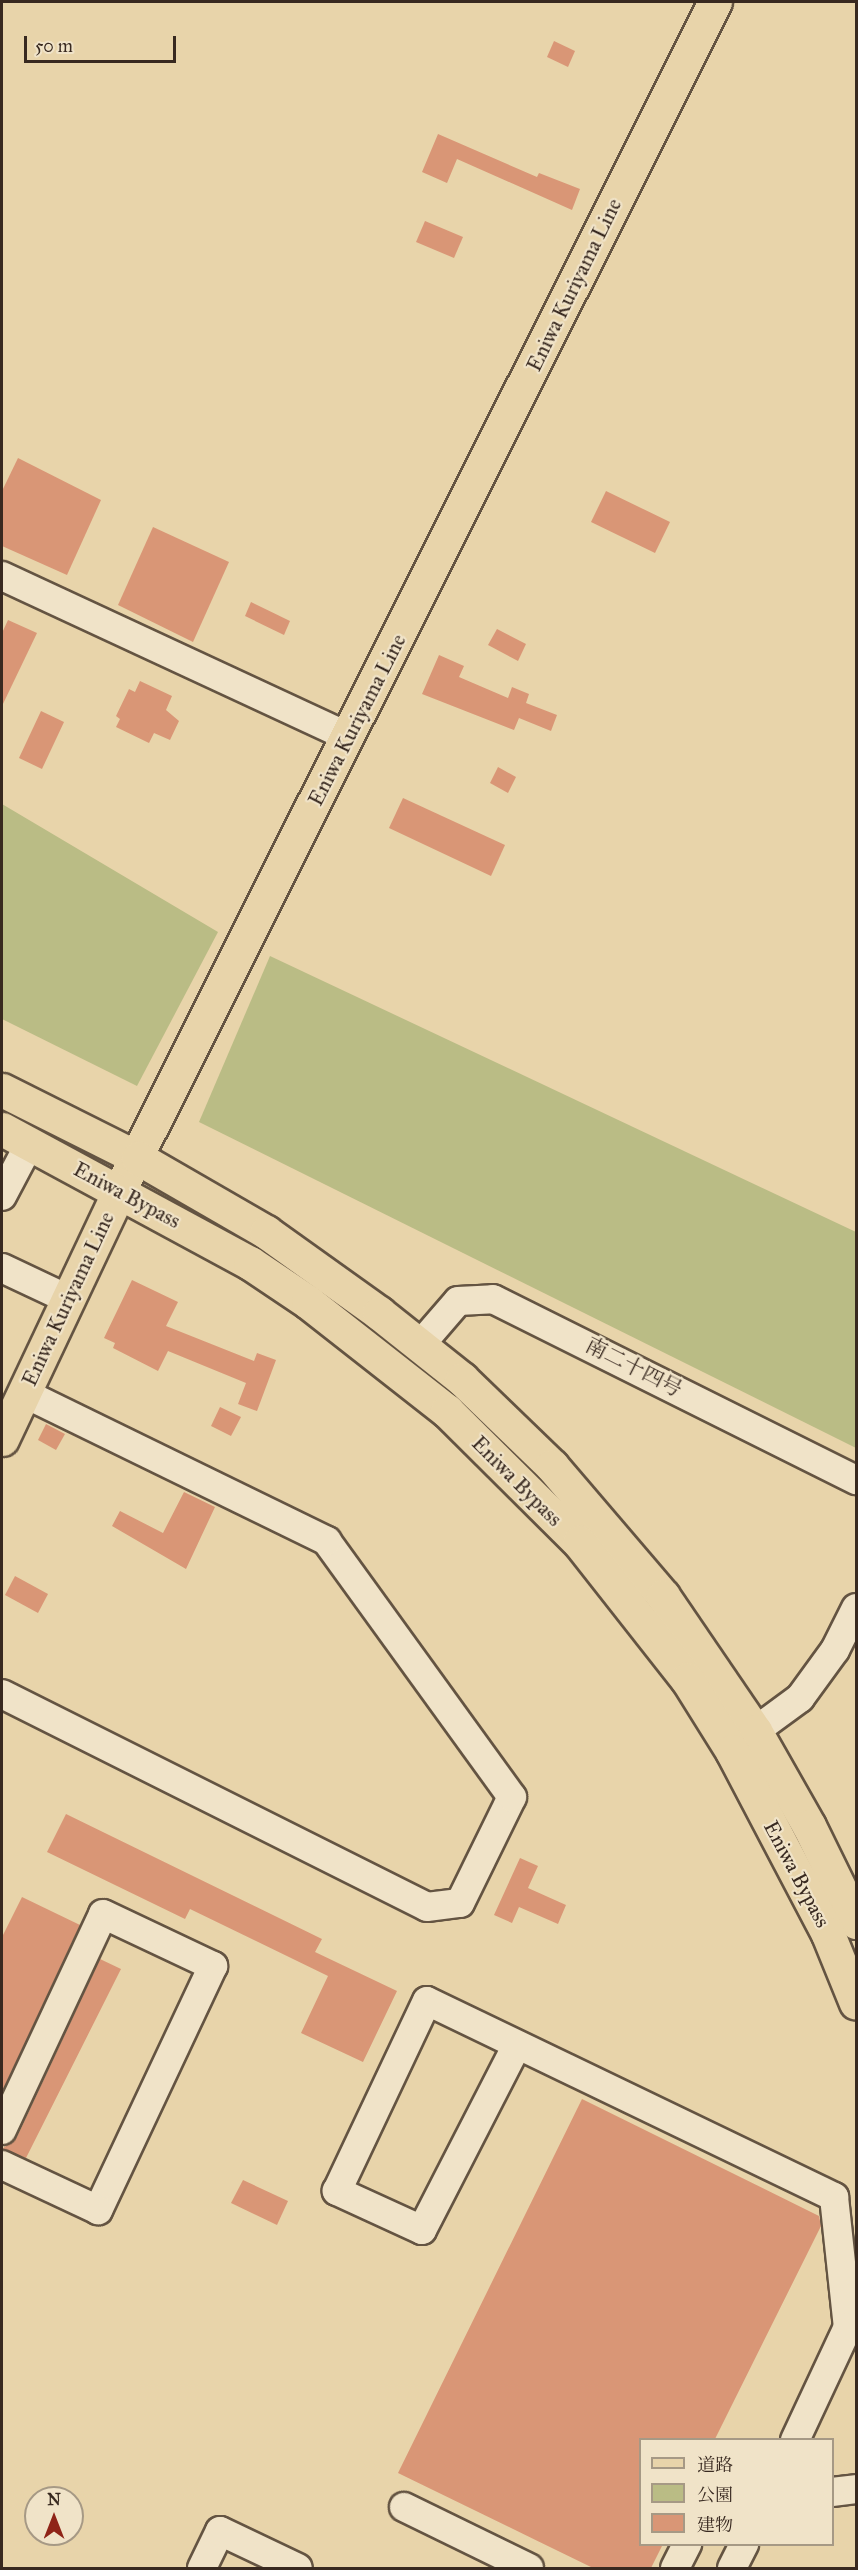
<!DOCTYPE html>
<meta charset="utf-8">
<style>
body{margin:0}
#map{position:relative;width:858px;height:2570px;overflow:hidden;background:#e8d4aa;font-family:"IM FELL Great Primer","Noto Serif JP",serif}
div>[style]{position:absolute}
.green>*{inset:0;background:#babc85}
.building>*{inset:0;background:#d99676}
.roads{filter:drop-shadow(2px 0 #645442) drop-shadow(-2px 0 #645442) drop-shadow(0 2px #645442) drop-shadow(0 -2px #645442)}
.minor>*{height:28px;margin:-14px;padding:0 14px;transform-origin:14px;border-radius:14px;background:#f0e3c8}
.major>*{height:33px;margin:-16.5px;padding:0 16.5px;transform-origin:16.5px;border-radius:16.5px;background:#e8d4aa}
.highway>*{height:33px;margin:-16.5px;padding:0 16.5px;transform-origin:16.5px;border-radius:16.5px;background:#e8d4aa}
span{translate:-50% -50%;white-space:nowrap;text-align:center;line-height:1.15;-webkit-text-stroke:4.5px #f0e3c8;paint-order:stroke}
.street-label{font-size:21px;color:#382920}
.frame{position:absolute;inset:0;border:3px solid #382920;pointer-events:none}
.legend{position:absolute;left:639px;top:2438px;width:195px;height:108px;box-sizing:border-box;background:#f0e3c8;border:2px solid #a69985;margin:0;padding:8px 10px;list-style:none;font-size:18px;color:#382920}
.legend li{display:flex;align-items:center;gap:12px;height:30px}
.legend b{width:30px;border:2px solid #a69985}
.north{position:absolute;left:24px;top:2486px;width:60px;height:60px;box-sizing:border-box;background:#f0e3c8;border:2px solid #a69985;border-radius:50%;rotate:0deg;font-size:16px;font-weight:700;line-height:24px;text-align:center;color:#382920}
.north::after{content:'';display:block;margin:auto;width:21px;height:27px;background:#8f2418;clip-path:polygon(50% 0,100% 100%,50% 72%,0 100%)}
.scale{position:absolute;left:24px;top:36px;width:152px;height:27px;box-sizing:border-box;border:3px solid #382920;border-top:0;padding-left:8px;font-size:18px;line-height:21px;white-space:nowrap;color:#382920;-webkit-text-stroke:4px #f0e3c8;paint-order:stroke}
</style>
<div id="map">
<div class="green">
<i style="clip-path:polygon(2px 804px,218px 932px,137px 1086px,2px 1019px)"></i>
<i style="clip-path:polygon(270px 956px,856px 1232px,856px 1448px,199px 1122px)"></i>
</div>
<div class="building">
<i style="clip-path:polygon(554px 41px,575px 51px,568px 67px,547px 57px)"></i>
<i style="clip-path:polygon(438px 134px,537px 177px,539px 173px,580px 189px,572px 210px,457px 159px,447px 183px,422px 172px)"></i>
<i style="clip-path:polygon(425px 221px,463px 237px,454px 258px,416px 242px)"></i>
<i style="clip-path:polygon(18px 458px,101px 500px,67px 575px,2px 546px,2px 491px)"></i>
<i style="clip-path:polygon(606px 491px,670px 522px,655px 553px,591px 522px)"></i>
<i style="clip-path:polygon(153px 527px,229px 562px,193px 642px,118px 605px)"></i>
<i style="clip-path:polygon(251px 602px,290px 621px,284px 635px,245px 616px)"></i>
<i style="clip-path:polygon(8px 620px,37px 633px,2px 706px,2px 633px)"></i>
<i style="clip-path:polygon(497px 629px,526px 644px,518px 661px,488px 645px)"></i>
<i style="clip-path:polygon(439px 655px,464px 666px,459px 677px,508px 698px,512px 687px,529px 694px,526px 703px,557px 715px,551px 731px,519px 718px,514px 730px,422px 694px)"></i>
<i style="clip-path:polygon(140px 681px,172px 696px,166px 710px,179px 721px,170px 740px,154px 733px,149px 743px,116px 727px,120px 719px,116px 716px,129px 689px,135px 692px)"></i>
<i style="clip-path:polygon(41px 711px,64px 722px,42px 769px,19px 758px)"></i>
<i style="clip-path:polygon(498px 767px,516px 777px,508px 793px,490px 783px)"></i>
<i style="clip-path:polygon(403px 798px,505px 845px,491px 876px,389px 828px)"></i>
<i style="clip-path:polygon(132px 1280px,178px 1302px,166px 1326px,254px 1361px,257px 1353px,276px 1360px,257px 1411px,238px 1404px,246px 1383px,168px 1351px,158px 1371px,113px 1348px,115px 1343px,104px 1338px)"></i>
<i style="clip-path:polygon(220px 1407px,241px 1417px,231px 1436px,211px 1426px)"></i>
<i style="clip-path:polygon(46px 1424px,65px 1434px,56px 1450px,38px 1440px)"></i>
<i style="clip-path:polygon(184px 1492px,215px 1507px,186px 1569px,112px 1526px,120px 1511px,163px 1533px)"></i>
<i style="clip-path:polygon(15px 1576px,48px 1594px,38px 1613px,5px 1595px)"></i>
<i style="clip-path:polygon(66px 1814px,322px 1939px,315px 1952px,397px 1991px,363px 2062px,301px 2033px,328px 1976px,190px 1909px,185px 1919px,47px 1852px)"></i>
<i style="clip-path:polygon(520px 1858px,538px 1866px,528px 1888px,566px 1905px,558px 1924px,519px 1907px,512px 1923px,494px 1915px)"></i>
<i style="clip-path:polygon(22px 1897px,80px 1925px,2px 2092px,2px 1937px)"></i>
<i style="clip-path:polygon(100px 1959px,121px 1969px,26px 2158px,2px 2149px,17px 2137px)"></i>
<i style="clip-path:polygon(582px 2099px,819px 2216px,821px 2226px,715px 2439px,640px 2439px,640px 2544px,663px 2544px,651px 2568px,593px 2568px,398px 2473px)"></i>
<i style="clip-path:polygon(243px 2180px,288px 2201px,277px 2225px,231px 2203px)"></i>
</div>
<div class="roads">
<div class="minor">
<i style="left:2px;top:576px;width:383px;rotate:24.9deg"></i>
<i style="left:2px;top:1196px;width:60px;rotate:-62.2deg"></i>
<i style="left:2px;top:1268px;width:73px;rotate:25.2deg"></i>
<i style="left:420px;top:1345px;width:58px;rotate:-49.2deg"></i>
<i style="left:458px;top:1301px;width:35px;rotate:-3deg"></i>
<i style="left:493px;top:1299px;width:406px;rotate:26.5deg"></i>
<i style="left:2px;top:1694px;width:475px;rotate:26.6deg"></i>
<i style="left:427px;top:1907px;width:33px;rotate:-7deg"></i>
<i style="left:460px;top:1903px;width:118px;rotate:-63.9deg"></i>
<i style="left:512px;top:1797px;width:316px;rotate:-125.9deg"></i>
<i style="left:327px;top:1541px;width:338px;rotate:-154deg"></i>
<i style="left:755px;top:1731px;width:56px;rotate:-36.3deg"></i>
<i style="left:800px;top:1698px;width:59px;rotate:-53.9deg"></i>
<i style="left:835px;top:1650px;width:47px;rotate:-63.4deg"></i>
<i style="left:517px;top:2045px;width:208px;rotate:117.2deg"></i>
<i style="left:422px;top:2230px;width:94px;rotate:-155.4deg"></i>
<i style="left:337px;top:2191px;width:210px;rotate:-64.7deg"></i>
<i style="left:427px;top:2001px;width:452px;rotate:25.7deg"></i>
<i style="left:834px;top:2197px;width:131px;rotate:83.9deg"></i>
<i style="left:848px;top:2327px;width:125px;rotate:115.1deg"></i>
<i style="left:2px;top:2130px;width:238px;rotate:-64.9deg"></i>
<i style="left:103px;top:1914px;width:122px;rotate:25.3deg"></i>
<i style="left:213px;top:1966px;width:270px;rotate:115.2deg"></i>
<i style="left:98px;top:2210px;width:106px;rotate:-154.9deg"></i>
<i style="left:832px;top:2492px;width:24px;rotate:-7deg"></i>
<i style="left:404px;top:2507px;width:139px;rotate:26deg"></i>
<i style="left:202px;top:2568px;width:41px;rotate:-64.1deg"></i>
<i style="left:220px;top:2531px;width:86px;rotate:25.4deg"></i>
<i style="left:675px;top:2568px;width:27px;rotate:-63deg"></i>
<i style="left:732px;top:2568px;width:27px;rotate:-63deg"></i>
</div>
<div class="major">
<i style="left:2px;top:1439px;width:274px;rotate:-64.7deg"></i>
<i style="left:119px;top:1191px;width:1330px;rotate:-63.38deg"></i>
</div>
<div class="highway">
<i style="left:2px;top:1090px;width:152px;rotate:26.6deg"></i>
<i style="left:138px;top:1158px;width:148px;rotate:30deg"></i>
<i style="left:266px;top:1232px;width:139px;rotate:35.6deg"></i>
<i style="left:379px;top:1313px;width:106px;rotate:38.5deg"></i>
<i style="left:462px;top:1379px;width:125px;rotate:44deg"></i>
<i style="left:552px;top:1466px;width:171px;rotate:49.5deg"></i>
<i style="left:663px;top:1596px;width:163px;rotate:55.7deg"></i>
<i style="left:755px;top:1731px;width:109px;rotate:60.4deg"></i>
<i style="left:809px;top:1826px;width:107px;rotate:63.9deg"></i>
<i style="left:2px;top:1129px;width:282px;rotate:28.4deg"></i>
<i style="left:250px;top:1263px;width:70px;rotate:33.9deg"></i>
<i style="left:308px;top:1302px;width:177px;rotate:38.1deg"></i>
<i style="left:447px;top:1411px;width:186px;rotate:44.8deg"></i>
<i style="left:579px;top:1542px;width:174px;rotate:51.8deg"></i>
<i style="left:687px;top:1679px;width:85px;rotate:58deg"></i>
<i style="left:732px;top:1751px;width:207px;rotate:62.3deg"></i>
<i style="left:828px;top:1934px;width:74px;rotate:67.9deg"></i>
</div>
</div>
<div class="street-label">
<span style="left:574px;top:285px;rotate:-64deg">Eniwa Kuriyama Line</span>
<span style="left:357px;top:720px;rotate:-63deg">Eniwa Kuriyama Line</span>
<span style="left:127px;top:1195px;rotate:28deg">Eniwa Bypass</span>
<span style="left:68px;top:1299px;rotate:-65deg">Eniwa Kuriyama Line</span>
<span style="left:634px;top:1367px;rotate:27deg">南二十四号</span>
<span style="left:517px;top:1481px;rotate:45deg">Eniwa Bypass</span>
<span style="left:797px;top:1874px;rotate:62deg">Eniwa Bypass</span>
</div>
<div class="frame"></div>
<ul class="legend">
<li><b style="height:8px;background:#e8d4aa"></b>道路</li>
<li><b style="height:16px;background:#babc85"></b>公園</li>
<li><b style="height:16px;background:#d99676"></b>建物</li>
</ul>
<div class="north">N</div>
<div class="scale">50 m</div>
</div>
